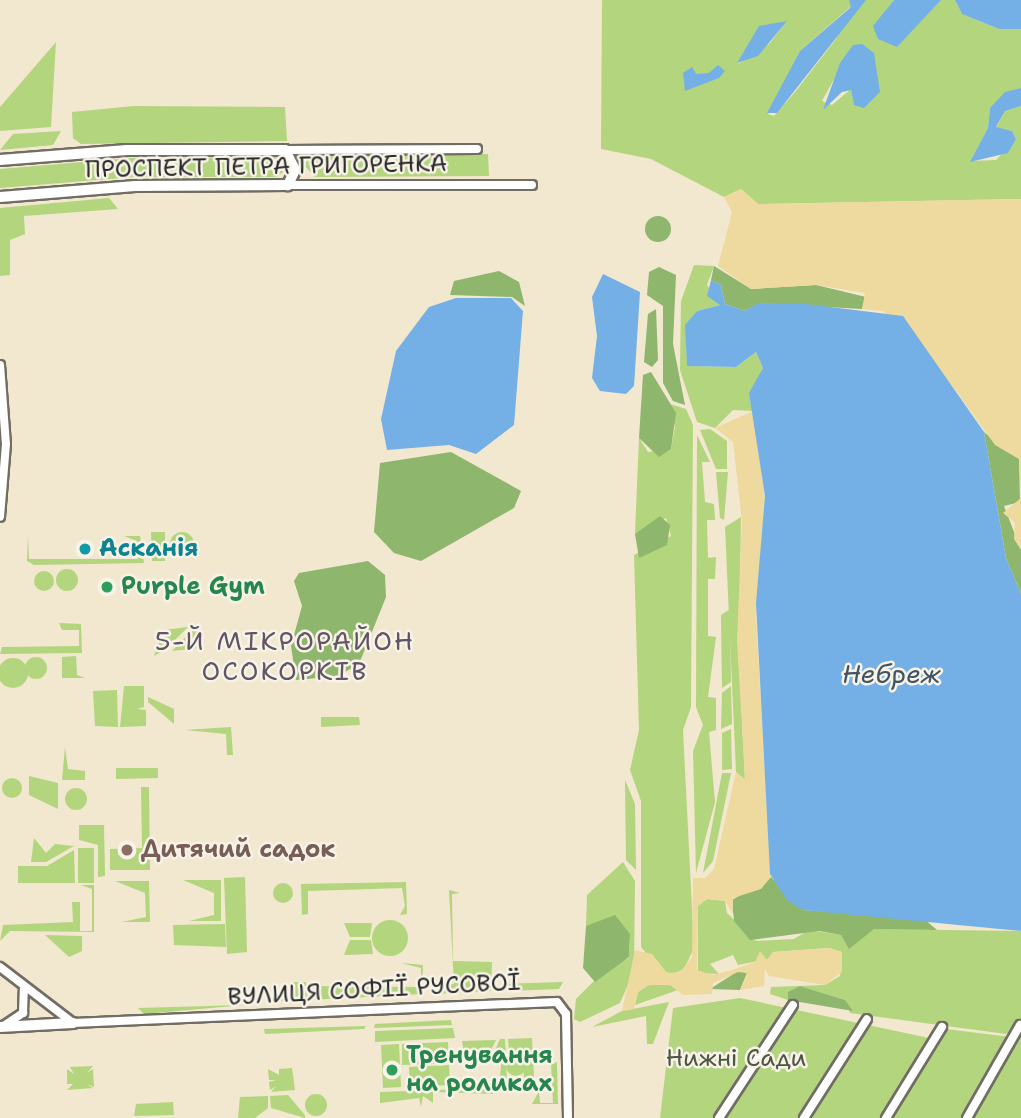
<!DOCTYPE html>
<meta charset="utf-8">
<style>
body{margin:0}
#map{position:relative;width:1021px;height:1118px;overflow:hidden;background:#f2e7cf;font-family:"Shantell Sans",sans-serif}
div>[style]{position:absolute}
.green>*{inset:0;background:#b3d57d}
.round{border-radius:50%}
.forest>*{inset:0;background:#8eb66c}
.sand>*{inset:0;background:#eeda9e}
.water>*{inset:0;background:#74b0e5}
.roads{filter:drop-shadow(2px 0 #716d64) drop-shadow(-2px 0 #716d64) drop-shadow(0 2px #716d64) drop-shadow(0 -2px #716d64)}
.minor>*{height:8px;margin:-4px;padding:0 4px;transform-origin:4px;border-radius:4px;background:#fff}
.tertiary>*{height:10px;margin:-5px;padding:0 5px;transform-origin:5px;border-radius:5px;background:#fff}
.dots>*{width:19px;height:19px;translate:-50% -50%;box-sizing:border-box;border:4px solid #f7f3e8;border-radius:50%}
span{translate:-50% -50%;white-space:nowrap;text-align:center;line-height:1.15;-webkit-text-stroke:5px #f7f3e8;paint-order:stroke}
.street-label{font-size:24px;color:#2b2b2b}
.culture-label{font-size:24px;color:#0d838f;font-weight:700}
.left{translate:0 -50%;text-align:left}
.leisure-label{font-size:24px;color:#27864d;font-weight:700}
.education-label{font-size:24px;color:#785e54;font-weight:700}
.park-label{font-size:24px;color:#4d5640}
.neighbourhood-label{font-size:26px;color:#625463;letter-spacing:2px}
.water-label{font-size:26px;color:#415363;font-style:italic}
</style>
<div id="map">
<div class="green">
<i style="clip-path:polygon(evenodd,602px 0,894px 0,874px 26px,900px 38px,941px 0,955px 0,962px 14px,999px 29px,1021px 29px,1021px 88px,990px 108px,988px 128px,971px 161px,996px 160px,1016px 139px,1012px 131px,996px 128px,1005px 111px,1021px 106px,1021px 199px,758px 204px,741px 189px,724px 197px,651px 159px,601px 149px,602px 0,850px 7px,836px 39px,795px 92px,774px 116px,768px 114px,800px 51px,850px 7px,602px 0,786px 22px,769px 44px,738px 64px,759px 27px,786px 22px,602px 0,853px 45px,854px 105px,851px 89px,832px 105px,822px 101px,853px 45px)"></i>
<i style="clip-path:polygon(56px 42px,51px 127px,0 131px,0 107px)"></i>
<i style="clip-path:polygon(134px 106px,285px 107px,287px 141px,81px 144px,73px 138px,72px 112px)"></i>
<i style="clip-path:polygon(61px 131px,53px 145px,0 150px,13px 134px)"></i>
<i style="clip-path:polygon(311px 154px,488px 154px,489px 176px,315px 177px,304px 165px)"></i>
<i style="clip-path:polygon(277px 157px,286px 169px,277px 177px,134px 177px,0 188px,0 169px,130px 158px)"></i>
<i style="clip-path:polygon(109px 198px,118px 209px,24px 216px,25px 234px,10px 240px,10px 275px,0 276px,0 208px)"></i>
<i style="clip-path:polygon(694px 265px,714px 266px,707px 285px,720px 305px,697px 311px,686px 336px,687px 366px,736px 367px,756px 352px,763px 368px,750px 399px,753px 411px,733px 410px,715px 428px,697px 422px,680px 370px,681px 301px)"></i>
<i style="clip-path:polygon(670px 404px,686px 409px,693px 425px,691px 707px,683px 730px,694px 948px,684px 969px,673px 974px,661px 971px,641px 947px,641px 801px,630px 770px,639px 730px,634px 555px,671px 536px,666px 518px,635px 534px,639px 438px,648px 452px,671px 449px,675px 427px)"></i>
<i style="clip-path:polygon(710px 429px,727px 441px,727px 469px,716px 469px,700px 430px)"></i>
<i style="clip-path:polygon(697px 435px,710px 462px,702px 462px,705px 502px,714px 504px,715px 520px,707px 520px,708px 558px,716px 557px,715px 579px,708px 579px,708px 636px,716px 637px,708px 697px,716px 698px,716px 730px,709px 732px,715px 802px,696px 873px,693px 751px,703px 725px,696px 707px)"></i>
<i style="clip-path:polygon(716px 472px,728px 472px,724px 520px,720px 518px)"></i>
<i style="clip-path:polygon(741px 517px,739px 658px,745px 780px,736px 772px,725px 527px)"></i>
<i class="round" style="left:170px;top:532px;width:24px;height:24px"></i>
<i style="clip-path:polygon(151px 532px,165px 532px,165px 561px,152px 561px)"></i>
<i style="clip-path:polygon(28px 535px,29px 559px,138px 559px,137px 541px,124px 536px,140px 536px,144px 563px,34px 565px,27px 561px)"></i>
<i class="round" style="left:56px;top:569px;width:22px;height:22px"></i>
<i class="round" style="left:34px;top:571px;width:20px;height:20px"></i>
<i style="clip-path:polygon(730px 609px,731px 682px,722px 688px,721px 615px)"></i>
<i style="clip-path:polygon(59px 623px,81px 624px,82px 653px,0 654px,2px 647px,79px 646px,79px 630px,62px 630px)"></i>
<i style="clip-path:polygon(188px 627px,165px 650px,154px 656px,164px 630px)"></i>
<i style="clip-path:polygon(199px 627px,199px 648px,172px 651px,194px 628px)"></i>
<i style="clip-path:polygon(76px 656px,77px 675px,85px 678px,62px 678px,62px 657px)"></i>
<i class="round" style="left:25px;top:657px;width:22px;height:22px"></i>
<i class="round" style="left:-2px;top:658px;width:30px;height:30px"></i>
<i style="clip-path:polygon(124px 686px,144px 686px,144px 707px,137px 709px,146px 710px,146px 726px,120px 727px)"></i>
<i style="clip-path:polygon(731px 686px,732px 724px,721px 729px,722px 693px)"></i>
<i style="clip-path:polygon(117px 690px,118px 727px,95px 726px,93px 691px)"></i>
<i style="clip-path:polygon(148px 697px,174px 709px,174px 724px,148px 702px)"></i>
<i style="clip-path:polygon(321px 717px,359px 717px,360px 725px,321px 727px)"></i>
<i style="clip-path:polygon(231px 727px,233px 755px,227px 755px,226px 734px,185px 730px)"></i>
<i style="clip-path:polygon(731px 729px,732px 769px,722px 770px,722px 733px)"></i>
<i style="clip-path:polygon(65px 747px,68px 769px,85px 771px,85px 780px,62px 780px)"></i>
<i style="clip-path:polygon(116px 768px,158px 768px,158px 778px,116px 779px)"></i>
<i style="clip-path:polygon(722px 773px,731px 773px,713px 861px,703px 873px)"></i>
<i style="clip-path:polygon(29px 776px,58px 783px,58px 809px,29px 795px)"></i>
<i class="round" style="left:2px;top:778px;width:20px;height:20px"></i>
<i style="clip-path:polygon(625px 780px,635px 804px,636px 870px,626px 860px)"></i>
<i style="clip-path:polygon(141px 787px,149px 787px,150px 870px,110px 870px,110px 849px,142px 848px)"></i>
<i class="round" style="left:65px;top:788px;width:22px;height:22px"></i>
<i style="clip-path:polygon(79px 825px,104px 825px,105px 876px,98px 877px,98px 845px,79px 840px)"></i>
<i style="clip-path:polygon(34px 838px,46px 853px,55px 844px,74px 846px,46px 862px,31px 862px)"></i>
<i style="clip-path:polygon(78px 848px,94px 848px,94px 883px,78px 883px)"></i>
<i style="clip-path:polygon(74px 850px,75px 883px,18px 883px,18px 866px,47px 866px)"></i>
<i style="clip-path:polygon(623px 862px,635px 881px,634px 971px,620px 1003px,580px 1022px,574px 1019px,576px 999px,605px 970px,629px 958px,630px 939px,617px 919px,586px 926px,587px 895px)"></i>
<i style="clip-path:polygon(245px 877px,247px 952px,227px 954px,224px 878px)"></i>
<i style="clip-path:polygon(183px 880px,221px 880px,221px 921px,189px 921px,214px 915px,214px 893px)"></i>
<i style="clip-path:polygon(149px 881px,150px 922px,122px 922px,146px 917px,145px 893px,115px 881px)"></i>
<i style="clip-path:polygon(406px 882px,407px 914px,400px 915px,405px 906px,402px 888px,308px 891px,308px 914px,302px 915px,301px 884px)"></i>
<i class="round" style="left:273px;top:883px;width:20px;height:20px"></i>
<i style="clip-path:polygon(81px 885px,94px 885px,94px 932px,10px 931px,0 941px,3px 925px,73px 922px,72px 902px,80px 902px,80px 931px,92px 931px,92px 889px)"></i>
<i style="clip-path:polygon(449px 890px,460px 893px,452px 894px,453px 961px,492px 962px,491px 991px,435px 994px,437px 986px,454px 984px)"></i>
<i style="clip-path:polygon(707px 899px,725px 901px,727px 913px,756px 941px,794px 939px,809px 930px,841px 935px,847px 945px,874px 929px,1021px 931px,1021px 1022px,1006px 1034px,850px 1013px,845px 1000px,800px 986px,788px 1000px,770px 994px,771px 987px,825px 985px,840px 976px,842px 952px,829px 948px,773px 952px,768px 959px,738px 965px,733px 955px,710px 964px,719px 974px,698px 973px,698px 906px)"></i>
<i class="round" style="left:372px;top:920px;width:36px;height:36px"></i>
<i style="clip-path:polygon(344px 923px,372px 923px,370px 937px,350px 937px)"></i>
<i style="clip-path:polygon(225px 924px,226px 947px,174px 945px,173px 925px)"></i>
<i style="clip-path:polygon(45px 935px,82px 936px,82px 951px,69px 957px)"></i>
<i style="clip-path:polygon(350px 940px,371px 940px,373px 954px,344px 955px)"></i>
<i style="clip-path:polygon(401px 963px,423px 965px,422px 994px,309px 1000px,309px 986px,421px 987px,421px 968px)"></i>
<i style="clip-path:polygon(294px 982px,306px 982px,307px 1000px,281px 1001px,281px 995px,293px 994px)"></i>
<i style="clip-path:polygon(563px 982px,559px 989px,506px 991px,502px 984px)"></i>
<i style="clip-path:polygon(649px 985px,670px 985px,678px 990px,635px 1005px,638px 992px)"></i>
<i style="clip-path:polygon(740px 998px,929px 1038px,946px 1029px,1011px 1037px,1021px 1029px,1021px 1118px,660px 1118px,673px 1008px)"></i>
<i style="clip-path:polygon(669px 1002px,653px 1044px,647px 1044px,646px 1016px,592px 1027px,622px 1011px)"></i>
<i style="clip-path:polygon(244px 1005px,144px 1014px,138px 1008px)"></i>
<i style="clip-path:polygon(451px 1020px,452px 1025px,374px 1028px,375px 1024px)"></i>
<i style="clip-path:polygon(366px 1026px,364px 1029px,265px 1034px,264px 1029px)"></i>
<i style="clip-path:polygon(453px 1028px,455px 1038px,375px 1042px,375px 1031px)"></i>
<i style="clip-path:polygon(532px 1038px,534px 1078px,524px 1078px,522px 1051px,509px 1052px,508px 1039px)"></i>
<i style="clip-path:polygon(500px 1039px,505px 1039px,507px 1083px,499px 1084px,502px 1058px,492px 1057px)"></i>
<i style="clip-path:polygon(496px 1040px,488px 1056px,481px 1048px,465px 1058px,462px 1041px)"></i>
<i style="clip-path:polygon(448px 1042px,449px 1063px,402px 1065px,402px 1044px)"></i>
<i style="clip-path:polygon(399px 1044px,401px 1087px,383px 1088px,381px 1045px)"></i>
<i class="round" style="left:506px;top:1056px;width:20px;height:20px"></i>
<i style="clip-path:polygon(557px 1062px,558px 1104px,532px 1104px,539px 1091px,540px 1103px,553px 1103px,551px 1065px)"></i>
<i style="clip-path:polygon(449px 1065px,450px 1085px,410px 1087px,409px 1067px)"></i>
<i style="clip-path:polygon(93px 1066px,87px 1073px,93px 1069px,94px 1087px,87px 1084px,93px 1088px,67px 1090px,73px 1084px,67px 1084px,67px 1069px,74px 1074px,70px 1067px)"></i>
<i style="clip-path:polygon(292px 1068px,295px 1090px,271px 1092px,276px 1086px,270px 1090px,269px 1082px,276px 1080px,269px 1080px,268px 1069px,279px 1075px,279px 1069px)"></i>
<i style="clip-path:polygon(493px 1088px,493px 1094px,433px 1092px,433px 1103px,423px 1096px,421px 1107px,419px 1098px,380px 1103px,380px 1092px)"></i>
<i class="round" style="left:305px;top:1094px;width:22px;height:22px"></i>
<i style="clip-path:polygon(288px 1095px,305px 1115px,305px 1118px,271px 1108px,270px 1096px)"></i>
<i style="clip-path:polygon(268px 1096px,268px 1108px,255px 1118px,238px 1118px,240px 1097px)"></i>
<i style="clip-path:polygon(173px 1102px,174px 1115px,134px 1116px,136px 1104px)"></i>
</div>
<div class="forest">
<i class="round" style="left:645px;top:216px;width:26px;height:26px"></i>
<i style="clip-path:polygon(714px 266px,751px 289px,816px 285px,866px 297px,862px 309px,759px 303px,745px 311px,725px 304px,721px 285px,711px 280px)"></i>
<i style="clip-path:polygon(659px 267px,676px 275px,673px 344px,685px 405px,673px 401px,663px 383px,663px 306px,647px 295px,649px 272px)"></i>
<i style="clip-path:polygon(499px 271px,519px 282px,525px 306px,512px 297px,450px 295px,454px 281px)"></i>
<i style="clip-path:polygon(656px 309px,658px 360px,652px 367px,644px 362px,648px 314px)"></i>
<i style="clip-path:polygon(651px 372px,676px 413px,671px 449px,659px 457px,639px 438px,643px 375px)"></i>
<i style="clip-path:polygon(984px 432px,1019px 459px,1020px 502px,1004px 506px,1021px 550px,1021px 594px,1006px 558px)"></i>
<i style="clip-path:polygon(451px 452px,521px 491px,514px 508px,421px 561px,394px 553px,374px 532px,380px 463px)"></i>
<i style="clip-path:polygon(660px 516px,670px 525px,667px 545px,639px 558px,635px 534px)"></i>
<i style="clip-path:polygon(368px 561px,385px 575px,386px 597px,359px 664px,338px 676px,296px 680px,291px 646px,302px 606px,294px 581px,299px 573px)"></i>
<i style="clip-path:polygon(771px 877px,803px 910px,924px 919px,937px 930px,874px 929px,849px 949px,841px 935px,819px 931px,750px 940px,734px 921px,732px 900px)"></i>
<i style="clip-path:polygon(615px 915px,630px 934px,629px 957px,595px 982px,583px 968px,586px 926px)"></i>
<i style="clip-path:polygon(738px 971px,747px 973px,740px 990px,710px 989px)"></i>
<i style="clip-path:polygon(800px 986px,845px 1000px,853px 1011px,788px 1000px,788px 992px)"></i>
</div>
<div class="sand">
<i style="clip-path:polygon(741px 189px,758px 204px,1021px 199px,1021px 491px,1019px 459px,995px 445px,954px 388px,883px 311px,862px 309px,865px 293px,816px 285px,751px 289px,718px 266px,732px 212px,724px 197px)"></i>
<i style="clip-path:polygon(753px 411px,765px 496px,756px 617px,771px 877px,761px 889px,733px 898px,733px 914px,725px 901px,707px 899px,698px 906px,697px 970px,713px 975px,732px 970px,755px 962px,760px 951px,767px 960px,773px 952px,829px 948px,842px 952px,842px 972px,825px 985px,769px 976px,765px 969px,764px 986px,740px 990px,747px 973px,738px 972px,713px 983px,712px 994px,683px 995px,670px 985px,649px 985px,638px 992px,634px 1009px,622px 1011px,635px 950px,652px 954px,667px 973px,680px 972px,692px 957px,693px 878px,705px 878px,714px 869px,736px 772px,745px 779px,737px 640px,742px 521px,733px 442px,715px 428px)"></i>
<i style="clip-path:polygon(1021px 498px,1021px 550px,1014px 539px,1015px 523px,1003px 513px)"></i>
</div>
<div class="water">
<i style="clip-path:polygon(849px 0,866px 0,777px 113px,767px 113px,800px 51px,851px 7px)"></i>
<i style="clip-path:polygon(894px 0,941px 0,897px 47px,878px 39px,873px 26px)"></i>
<i style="clip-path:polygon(955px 0,1021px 0,1021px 29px,999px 29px,962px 14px)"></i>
<i style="clip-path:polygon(787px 21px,758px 56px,737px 63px,759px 26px)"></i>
<i style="clip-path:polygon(862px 44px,874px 53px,880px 92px,864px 108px,854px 105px,851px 90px,842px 92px,823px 110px,840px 63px,853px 45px)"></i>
<i style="clip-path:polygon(718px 65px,725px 71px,719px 78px,685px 91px,683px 73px,692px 67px,696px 74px,709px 73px)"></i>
<i style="clip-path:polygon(1021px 88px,1021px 106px,1005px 111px,996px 127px,1012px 131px,1016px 139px,1008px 153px,970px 162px,988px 128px,990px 108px,1005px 92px)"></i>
<i style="clip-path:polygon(603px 274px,640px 292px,634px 386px,626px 394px,600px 391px,592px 378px,597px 336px,592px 297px)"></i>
<i style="clip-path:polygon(711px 280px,721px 285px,725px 304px,745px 311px,758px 303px,806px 304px,903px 316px,984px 432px,1006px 558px,1021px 594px,1021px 931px,803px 910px,787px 900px,770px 874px,756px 603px,765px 496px,749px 393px,763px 368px,756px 352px,736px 367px,687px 366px,685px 325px,697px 311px,720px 305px,707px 296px)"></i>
<i style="clip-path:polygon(456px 298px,511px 298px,523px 311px,514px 425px,476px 454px,449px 445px,387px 450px,381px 419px,396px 351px,429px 307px)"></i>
</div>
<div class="roads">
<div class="minor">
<i style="left:285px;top:150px;width:192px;rotate:-0.3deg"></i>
<i style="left:288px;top:185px;width:244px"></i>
<i style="left:0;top:365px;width:79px;rotate:85.7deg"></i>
<i style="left:6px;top:444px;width:73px;rotate:94.7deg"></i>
<i style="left:0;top:967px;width:92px;rotate:37.5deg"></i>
<i style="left:73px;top:1023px;width:484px;rotate:-2.5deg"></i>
<i style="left:557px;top:1002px;width:15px;rotate:53deg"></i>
<i style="left:566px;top:1014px;width:104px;rotate:88.9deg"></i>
<i style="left:5px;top:1025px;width:22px;rotate:-34deg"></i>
<i style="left:23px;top:1013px;width:23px;rotate:-88deg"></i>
<i style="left:719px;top:1118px;width:135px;rotate:-56.8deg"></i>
<i style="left:804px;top:1118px;width:117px;rotate:-57.5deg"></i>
<i style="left:886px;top:1118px;width:107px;rotate:-58.4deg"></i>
<i style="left:967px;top:1118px;width:107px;rotate:-60.3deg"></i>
</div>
<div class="tertiary">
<i style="left:0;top:160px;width:127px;rotate:-4.5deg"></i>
<i style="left:127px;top:150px;width:158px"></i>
<i style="left:285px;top:150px;width:22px;rotate:63deg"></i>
<i style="left:295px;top:170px;width:17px;rotate:115deg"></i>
<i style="left:288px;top:185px;width:153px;rotate:179.6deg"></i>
<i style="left:135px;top:186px;width:135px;rotate:175.3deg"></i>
<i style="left:0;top:1027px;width:73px;rotate:-3.1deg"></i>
</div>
</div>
<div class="dots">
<i style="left:85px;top:549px;background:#0f9aa8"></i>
<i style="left:107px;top:587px;background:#2e9e5b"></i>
<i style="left:127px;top:850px;background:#8d6e63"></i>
<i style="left:392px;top:1070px;background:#2e9e5b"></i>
</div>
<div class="street-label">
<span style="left:266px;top:167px;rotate:-1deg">ПРОСПЕКТ ПЕТРА ГРИГОРЕНКА</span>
<span style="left:374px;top:990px;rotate:-3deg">ВУЛИЦЯ СОФІЇ РУСОВОЇ</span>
</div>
<div class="culture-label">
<span class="left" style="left:99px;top:549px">Асканія</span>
</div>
<div class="leisure-label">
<span class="left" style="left:121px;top:587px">Purple Gym</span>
<span class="left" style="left:406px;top:1070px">Тренування<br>на роликах</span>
</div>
<div class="education-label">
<span class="left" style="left:141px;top:850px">Дитячий садок</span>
</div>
<div class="park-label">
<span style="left:736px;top:1059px">Нижні Сади</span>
</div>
<div class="neighbourhood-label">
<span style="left:285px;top:656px">5-Й МІКРОРАЙОН<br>ОСОКОРКІВ</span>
</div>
<div class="water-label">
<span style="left:891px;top:674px">Небреж</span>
</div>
</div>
